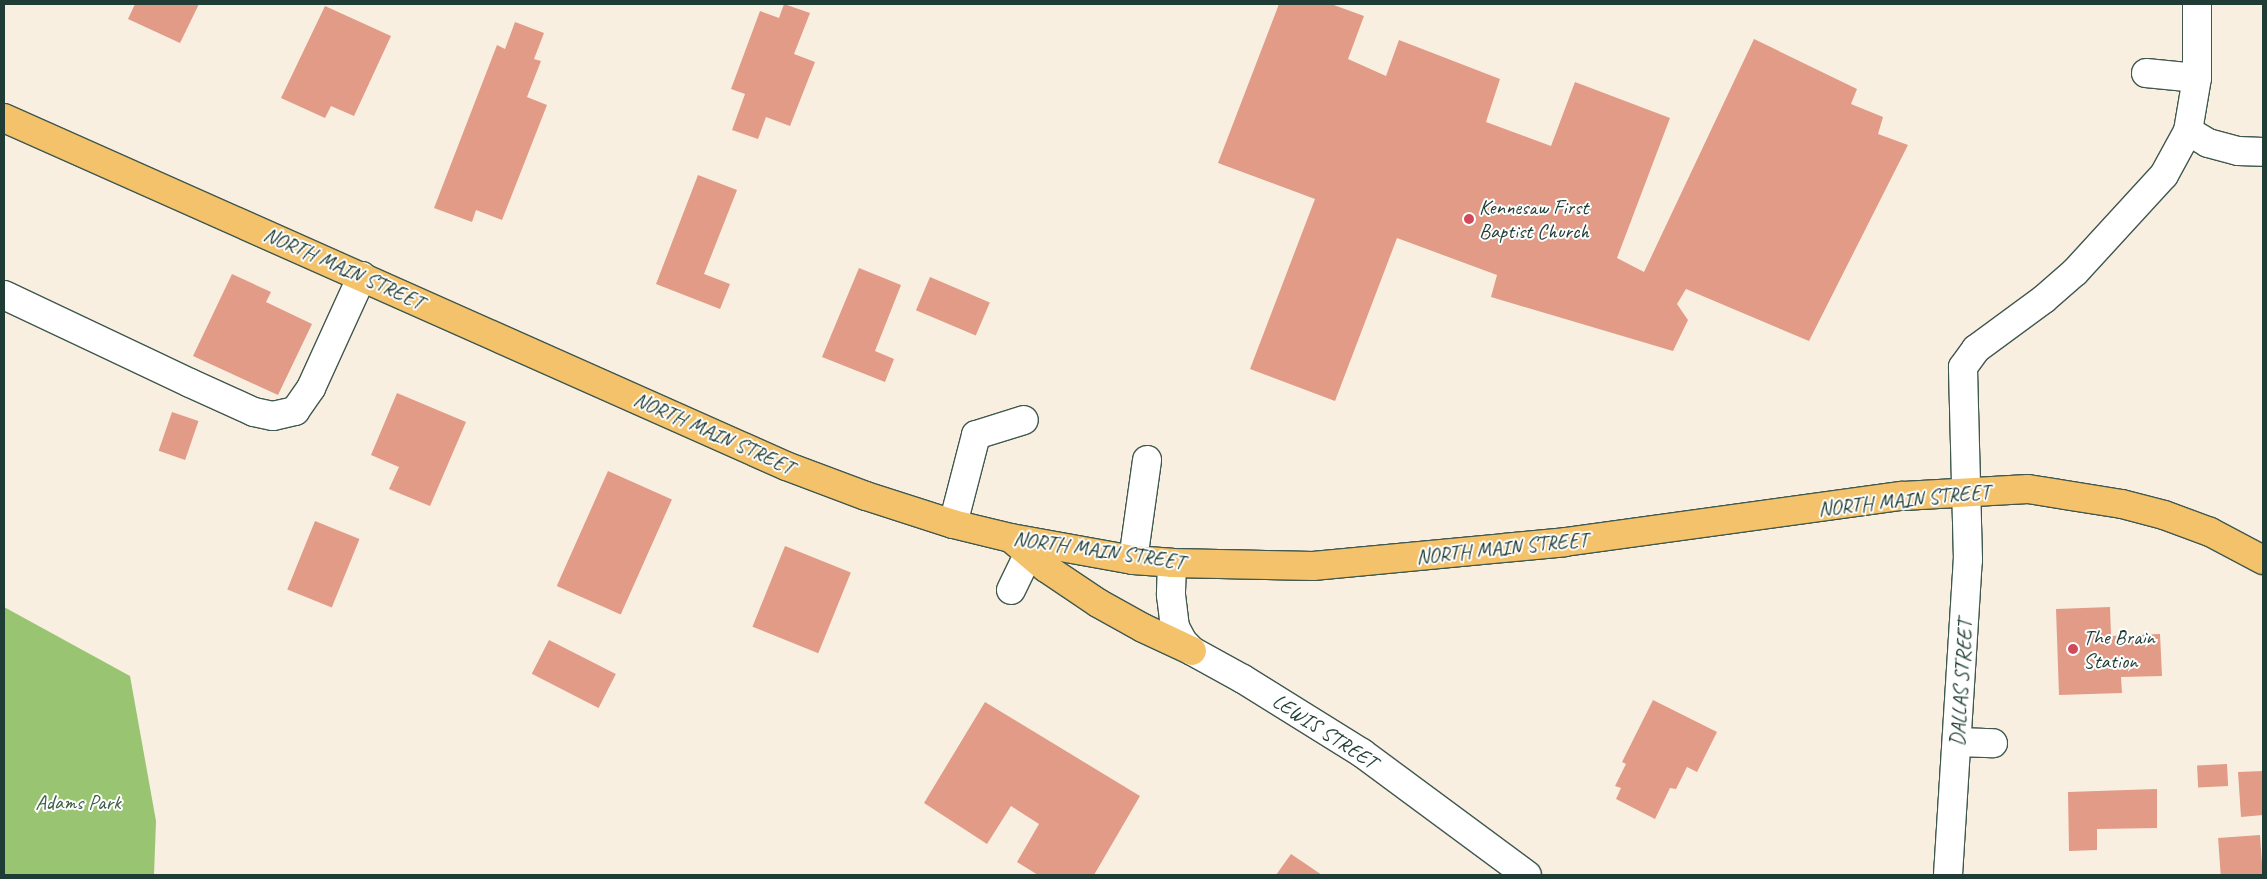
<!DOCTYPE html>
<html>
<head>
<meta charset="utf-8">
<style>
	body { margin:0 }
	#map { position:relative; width:2267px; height:879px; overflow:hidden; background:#f9efe1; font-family:Caveat,sans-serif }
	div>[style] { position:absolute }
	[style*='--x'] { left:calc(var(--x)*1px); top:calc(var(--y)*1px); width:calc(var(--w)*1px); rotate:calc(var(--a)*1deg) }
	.green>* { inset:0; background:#99c472 }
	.building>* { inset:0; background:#e19b87; transform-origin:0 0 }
	.roads { filter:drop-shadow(1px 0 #40584e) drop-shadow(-1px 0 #40584e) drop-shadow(0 1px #40584e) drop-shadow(0 -1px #40584e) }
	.minor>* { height:28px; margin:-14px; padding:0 14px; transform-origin:14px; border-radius:14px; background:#fff }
	.major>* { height:28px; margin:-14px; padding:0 14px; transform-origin:14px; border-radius:14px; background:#f3c26a }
	.dots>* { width:14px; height:14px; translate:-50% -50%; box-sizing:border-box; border:2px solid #fff; border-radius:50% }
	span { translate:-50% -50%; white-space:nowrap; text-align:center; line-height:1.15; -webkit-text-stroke:4px #fff; paint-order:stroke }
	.poi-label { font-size:21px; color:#1f3d34 }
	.left { translate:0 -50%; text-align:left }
	.street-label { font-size:21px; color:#1f3d34 }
	.park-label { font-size:21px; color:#3e5f44 }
	.frame { position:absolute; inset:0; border:5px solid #1f3d34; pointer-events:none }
</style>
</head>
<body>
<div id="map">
	<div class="green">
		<i style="clip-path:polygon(4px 607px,130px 676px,156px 821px,154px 875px,4px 875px)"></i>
	</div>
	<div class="building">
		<i style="clip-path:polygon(135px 4px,199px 4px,180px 43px,128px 19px)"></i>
		<i style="clip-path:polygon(784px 4px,810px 13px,794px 54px,815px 62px,790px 126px,766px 117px,758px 139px,732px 130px,745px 94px,731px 89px,760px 11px,779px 18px)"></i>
		<i style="clip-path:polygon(1279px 4px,1331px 4px,1364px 16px,1348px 59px,1386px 76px,1399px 40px,1500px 79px,1486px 122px,1551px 146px,1575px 82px,1670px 118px,1617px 258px,1644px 272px,1754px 39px,1857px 89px,1851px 104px,1883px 117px,1878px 134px,1908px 145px,1809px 341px,1686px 289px,1677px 304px,1688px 320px,1673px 351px,1491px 297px,1497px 275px,1397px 238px,1335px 401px,1250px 369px,1315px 199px,1218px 163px)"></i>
		<i style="clip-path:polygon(325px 6px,391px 36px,354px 116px,331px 106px,325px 118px,281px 98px)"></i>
		<i style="clip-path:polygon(515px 22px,544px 33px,534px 59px,541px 61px,527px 97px,547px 105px,502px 220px,476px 210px,472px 222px,434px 208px,497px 45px,505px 49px)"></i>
		<i style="clip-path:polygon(698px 175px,737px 190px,704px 274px,730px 284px,720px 309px,656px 284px)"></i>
		<i style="clip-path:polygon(859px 268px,901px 285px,875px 351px,894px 359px,885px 382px,822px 357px)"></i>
		<i style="clip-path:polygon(232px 274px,271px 292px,266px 302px,312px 324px,278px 395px,193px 356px)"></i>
		<i style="left:930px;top:277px;width:65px;height:36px;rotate:23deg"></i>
		<i style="clip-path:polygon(397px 393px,466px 422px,430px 506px,389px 489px,399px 467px,371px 455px)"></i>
		<i style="left:172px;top:412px;width:28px;height:41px;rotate:19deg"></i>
		<i style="left:608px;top:471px;width:70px;height:126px;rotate:24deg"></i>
		<i style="left:315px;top:521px;width:48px;height:74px;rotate:22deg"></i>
		<i style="left:785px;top:546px;width:71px;height:87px;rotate:22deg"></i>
		<i style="clip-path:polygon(2110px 607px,2111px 636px,2160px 634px,2162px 676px,2121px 677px,2122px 693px,2059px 695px,2056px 609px)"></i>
		<i style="left:549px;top:640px;width:75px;height:38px;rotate:27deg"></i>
		<i style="clip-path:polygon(1653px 700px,1717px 732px,1697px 772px,1687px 767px,1676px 789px,1670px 788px,1655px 819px,1616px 799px,1621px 788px,1615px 786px,1626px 764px,1622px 762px)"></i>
		<i style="clip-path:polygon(985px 702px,1140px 796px,1094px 875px,1038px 875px,1017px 862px,1039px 824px,1011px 806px,987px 844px,924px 803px)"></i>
		<i style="left:2227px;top:764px;width:22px;height:30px;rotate:87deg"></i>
		<i style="clip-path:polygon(2263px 771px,2263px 815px,2241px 817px,2238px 772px)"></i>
		<i style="clip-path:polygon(2157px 789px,2157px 828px,2097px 829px,2097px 850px,2069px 851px,2068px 792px)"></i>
		<i style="left:2260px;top:835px;width:40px;height:42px;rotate:86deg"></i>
		<i style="clip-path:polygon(1291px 854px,1322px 875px,1276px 875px)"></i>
	</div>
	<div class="roads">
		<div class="minor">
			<i style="--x:2146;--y:73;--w:51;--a:5.6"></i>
			<i style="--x:2188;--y:131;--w:23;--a:31"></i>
			<i style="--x:2208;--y:143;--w:31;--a:15"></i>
			<i style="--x:2238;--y:151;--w:25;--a:2"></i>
			<i style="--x:4;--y:295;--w:206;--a:25.3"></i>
			<i style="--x:190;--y:383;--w:70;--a:24.4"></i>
			<i style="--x:254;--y:412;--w:19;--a:12"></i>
			<i style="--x:273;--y:416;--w:23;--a:-13"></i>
			<i style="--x:295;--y:411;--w:28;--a:-55"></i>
			<i style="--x:311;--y:388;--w:123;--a:-65.5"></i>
			<i style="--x:953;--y:524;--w:92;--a:-75.5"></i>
			<i style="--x:976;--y:435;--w:50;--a:-17.4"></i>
			<i style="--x:1133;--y:560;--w:101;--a:-82"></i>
			<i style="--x:1172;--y:563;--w:32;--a:92"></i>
			<i style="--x:1171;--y:595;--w:32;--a:83"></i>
			<i style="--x:1175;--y:627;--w:17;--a:62"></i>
			<i style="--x:1183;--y:642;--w:13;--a:45"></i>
			<i style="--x:1192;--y:651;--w:58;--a:28.8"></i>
			<i style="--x:1243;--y:679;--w:140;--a:31.9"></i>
			<i style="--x:1362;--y:753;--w:205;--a:36.5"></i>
			<i style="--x:1011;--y:590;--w:41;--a:-64.1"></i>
			<i style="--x:1957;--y:742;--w:36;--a:2"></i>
			<i style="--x:1948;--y:875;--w:316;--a:-86.4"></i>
			<i style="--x:1968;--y:560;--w:193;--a:-91.5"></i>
			<i style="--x:1963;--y:367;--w:22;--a:-54"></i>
			<i style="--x:1976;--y:349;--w:84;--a:-36.3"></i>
			<i style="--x:2044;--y:299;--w:41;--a:-41.1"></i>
			<i style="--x:2075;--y:272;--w:132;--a:-47.5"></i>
			<i style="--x:2164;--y:175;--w:50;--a:-61.4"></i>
			<i style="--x:2188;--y:131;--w:54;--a:-80.4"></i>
			<i style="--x:2197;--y:78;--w:74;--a:-90"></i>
		</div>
		<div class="major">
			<i style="--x:4;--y:118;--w:856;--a:23.99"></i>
			<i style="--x:786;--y:466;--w:85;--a:20.6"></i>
			<i style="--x:866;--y:496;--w:91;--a:17.8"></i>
			<i style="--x:953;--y:524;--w:60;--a:13.6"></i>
			<i style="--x:1011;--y:538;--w:124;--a:10.2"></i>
			<i style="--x:1133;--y:560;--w:39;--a:4"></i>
			<i style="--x:1172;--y:563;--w:141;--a:1.2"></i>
			<i style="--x:1313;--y:566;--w:253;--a:-5.4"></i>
			<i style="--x:1565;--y:542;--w:341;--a:-7.8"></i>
			<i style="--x:1903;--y:496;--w:125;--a:-3.2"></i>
			<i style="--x:2028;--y:489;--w:95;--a:9.1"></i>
			<i style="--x:2122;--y:504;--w:43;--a:14.7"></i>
			<i style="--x:2164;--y:515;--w:49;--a:20.3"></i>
			<i style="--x:2210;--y:532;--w:60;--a:27.8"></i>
			<i style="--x:1012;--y:539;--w:45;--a:40.5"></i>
			<i style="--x:1046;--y:568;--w:63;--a:33.9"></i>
			<i style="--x:1098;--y:603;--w:51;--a:29.1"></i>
			<i style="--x:1143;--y:628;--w:54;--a:25.1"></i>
		</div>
	</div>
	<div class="dots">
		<i style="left:1469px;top:219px;background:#d1495b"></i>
		<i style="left:2073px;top:649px;background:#d1495b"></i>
	</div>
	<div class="poi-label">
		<span class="left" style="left:1479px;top:219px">Kennesaw First<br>Baptist Church</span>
		<span class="left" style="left:2083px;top:649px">The Brain<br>Station</span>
	</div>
	<div class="street-label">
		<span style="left:344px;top:268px;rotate:24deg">NORTH MAIN STREET</span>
		<span style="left:714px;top:433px;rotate:24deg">NORTH MAIN STREET</span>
		<span style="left:1904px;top:500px;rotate:-6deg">NORTH MAIN STREET</span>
		<span style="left:1502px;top:548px;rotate:-6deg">NORTH MAIN STREET</span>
		<span style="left:1099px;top:550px;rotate:8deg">NORTH MAIN STREET</span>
		<span style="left:1961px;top:683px;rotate:-86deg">DALLAS STREET</span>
		<span style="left:1325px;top:731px;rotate:33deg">LEWIS STREET</span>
	</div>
	<div class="park-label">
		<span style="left:78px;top:802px">Adams Park</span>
	</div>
	<div class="frame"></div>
</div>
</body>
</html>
